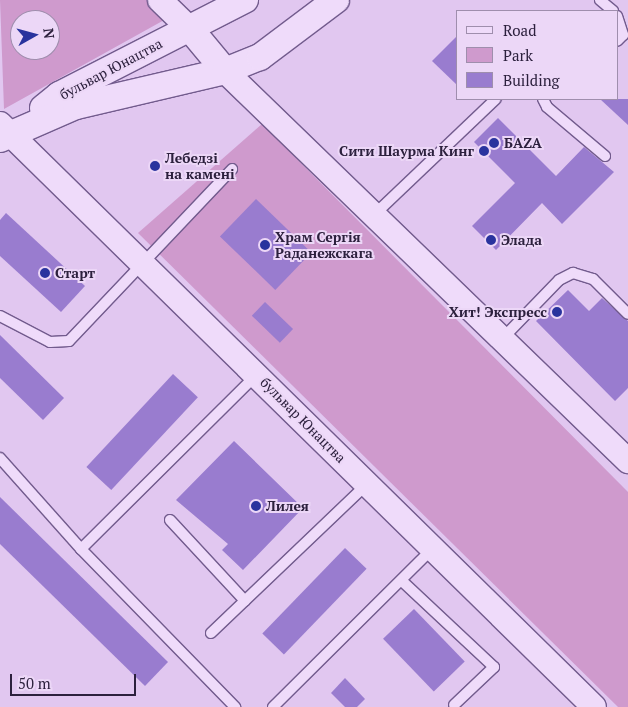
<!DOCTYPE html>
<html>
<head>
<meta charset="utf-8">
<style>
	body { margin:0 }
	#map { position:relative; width:628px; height:707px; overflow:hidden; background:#e1c7f0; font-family:"PT Serif",serif }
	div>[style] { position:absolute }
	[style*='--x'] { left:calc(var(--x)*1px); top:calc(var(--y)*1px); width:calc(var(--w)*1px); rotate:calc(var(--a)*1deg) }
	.green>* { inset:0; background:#cf9acd }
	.building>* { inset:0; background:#997ccf; transform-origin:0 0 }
	.roads { filter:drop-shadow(1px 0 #725b8d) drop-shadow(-1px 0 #725b8d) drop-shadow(0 1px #725b8d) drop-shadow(0 -1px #725b8d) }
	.service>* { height:10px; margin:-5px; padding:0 5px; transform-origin:5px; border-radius:5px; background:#efdbfa }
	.tertiary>* { height:24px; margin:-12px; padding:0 12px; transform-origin:12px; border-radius:12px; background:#efdbfa }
	.secondary>* { height:26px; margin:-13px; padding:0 13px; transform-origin:13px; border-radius:13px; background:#efdbfa }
	.dots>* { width:14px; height:14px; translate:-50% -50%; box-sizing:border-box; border:2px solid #ecd7f7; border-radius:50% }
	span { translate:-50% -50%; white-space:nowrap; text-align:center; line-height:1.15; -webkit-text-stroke:4px #ecd7f7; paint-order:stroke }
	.street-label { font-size:14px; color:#2c203d }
	.poi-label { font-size:14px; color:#2c203d; font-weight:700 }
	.left { translate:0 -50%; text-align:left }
	.right { translate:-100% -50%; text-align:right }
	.legend { position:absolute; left:456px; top:10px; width:162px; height:90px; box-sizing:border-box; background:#ecd7f7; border:1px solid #9f8ead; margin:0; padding:6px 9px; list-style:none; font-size:15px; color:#2c203d }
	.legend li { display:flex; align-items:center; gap:10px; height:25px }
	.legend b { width:25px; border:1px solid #9f8ead }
	.north { position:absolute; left:10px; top:10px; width:50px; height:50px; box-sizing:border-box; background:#ecd7f7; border:1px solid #9f8ead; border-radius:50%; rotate:83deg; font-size:14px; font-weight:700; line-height:20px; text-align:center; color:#2c203d }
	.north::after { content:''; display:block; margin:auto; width:18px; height:22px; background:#29339e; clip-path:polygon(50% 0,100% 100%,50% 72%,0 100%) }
	.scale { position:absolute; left:10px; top:674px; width:126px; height:22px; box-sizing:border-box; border:2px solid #2c203d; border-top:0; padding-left:6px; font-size:15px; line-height:18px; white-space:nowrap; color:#2c203d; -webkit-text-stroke:4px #ecd7f7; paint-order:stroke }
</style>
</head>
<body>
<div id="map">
	<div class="green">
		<i style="clip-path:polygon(evenodd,0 0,147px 0,166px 19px,4px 109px,0 0,20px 20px,50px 20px,50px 50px,20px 50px,20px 20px)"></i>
		<i style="clip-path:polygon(262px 124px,628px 492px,628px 707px,618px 707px,138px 233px)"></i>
	</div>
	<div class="building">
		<i style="clip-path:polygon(457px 36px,457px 85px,432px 61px)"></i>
		<i style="clip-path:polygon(600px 99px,628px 99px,628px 125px)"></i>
		<i style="clip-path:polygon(498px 118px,556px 176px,584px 147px,614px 172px,562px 224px,542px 203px,496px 250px,472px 226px,515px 183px,474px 142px)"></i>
		<i style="left:256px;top:199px;width:77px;height:52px;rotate:44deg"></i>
		<i style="clip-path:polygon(6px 213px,85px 286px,61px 312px,0 256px,0 220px)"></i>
		<i style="clip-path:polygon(568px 290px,589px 311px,602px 298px,628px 321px,628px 388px,615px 401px,536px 321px)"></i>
		<i style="left:265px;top:302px;width:39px;height:19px;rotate:44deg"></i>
		<i style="clip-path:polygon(0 335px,64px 398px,43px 420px,0 378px)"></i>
		<i style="left:173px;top:374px;width:34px;height:127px;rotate:43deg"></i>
		<i style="clip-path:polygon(234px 441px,303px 508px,243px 570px,222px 550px,228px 544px,176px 500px)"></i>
		<i style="clip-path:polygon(0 497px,168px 662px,145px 686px,0 544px)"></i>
		<i style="left:345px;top:548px;width:30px;height:119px;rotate:44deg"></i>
		<i style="left:414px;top:609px;width:73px;height:43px;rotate:46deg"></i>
		<i style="clip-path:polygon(345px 678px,365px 699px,357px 707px,345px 707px,331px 693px)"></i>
	</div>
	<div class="roads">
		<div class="service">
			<i style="--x:600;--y:0;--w:17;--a:40"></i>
			<i style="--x:617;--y:16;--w:20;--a:72"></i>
			<i style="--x:623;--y:35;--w:8;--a:135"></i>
			<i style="--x:543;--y:99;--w:9;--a:63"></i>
			<i style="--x:547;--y:107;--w:76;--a:40.2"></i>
			<i style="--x:374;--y:215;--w:168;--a:-43.6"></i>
			<i style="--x:0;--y:316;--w:56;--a:27.5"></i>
			<i style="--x:50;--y:342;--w:19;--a:-3"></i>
			<i style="--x:69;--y:341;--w:237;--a:-46.5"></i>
			<i style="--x:504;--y:337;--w:79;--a:-46"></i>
			<i style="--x:559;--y:280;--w:16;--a:-27"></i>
			<i style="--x:573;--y:273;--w:21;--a:17"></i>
			<i style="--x:593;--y:279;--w:49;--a:45"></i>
			<i style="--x:0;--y:458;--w:122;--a:48.3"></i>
			<i style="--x:81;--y:549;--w:221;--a:45.7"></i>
			<i style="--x:170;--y:520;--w:110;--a:47.2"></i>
			<i style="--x:81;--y:549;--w:247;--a:-44.8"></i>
			<i style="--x:402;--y:581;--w:126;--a:43.1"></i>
			<i style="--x:494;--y:667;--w:55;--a:136.5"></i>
			<i style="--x:211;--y:633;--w:216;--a:-43.7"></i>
			<i style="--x:273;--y:707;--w:226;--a:-44.8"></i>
		</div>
		<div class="tertiary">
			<i style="--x:160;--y:0;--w:43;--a:44.1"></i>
			<i style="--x:225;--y:71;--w:561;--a:44.06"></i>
			<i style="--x:0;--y:124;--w:832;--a:44.46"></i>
		</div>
		<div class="secondary">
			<i style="--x:191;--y:30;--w:53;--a:50.3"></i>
			<i style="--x:43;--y:108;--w:21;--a:-39"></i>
			<i style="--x:59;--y:95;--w:209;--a:-27.1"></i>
			<i style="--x:0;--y:139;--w:83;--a:-23.5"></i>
			<i style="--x:76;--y:106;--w:153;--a:-13.2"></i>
			<i style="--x:225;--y:71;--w:38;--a:-22"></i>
			<i style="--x:260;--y:57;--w:95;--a:-36.9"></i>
		</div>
	</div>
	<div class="dots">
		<i style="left:494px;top:143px;background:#29339e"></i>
		<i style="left:484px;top:151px;background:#29339e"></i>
		<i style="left:155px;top:166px;background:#29339e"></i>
		<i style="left:491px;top:240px;background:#29339e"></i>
		<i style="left:265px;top:245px;background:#29339e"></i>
		<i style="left:45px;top:273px;background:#29339e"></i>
		<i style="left:557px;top:312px;background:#29339e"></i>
		<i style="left:256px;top:506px;background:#29339e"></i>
	</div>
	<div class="street-label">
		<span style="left:111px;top:69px;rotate:-28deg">бульвар Юнацтва</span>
		<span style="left:303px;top:420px;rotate:45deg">бульвар Юнацтва</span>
	</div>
	<div class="poi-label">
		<span class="left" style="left:504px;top:143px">БАZA</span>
		<span class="right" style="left:474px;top:151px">Сити Шаурма Кинг</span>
		<span class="left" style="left:165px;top:166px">Лебедзі<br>на камені</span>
		<span class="left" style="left:275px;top:245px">Храм Сергія<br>Раданежскага</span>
		<span class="left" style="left:501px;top:240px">Элада</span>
		<span class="left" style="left:55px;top:273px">Старт</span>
		<span class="right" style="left:547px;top:312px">Хит! Экспресс</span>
		<span class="left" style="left:266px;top:506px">Лилея</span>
	</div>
	<ul class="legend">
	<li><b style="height:6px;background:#efdbfa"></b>Road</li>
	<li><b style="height:14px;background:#cf9acd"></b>Park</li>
	<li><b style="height:14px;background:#997ccf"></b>Building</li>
	</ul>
	<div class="north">N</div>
	<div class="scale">50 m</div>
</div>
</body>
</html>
